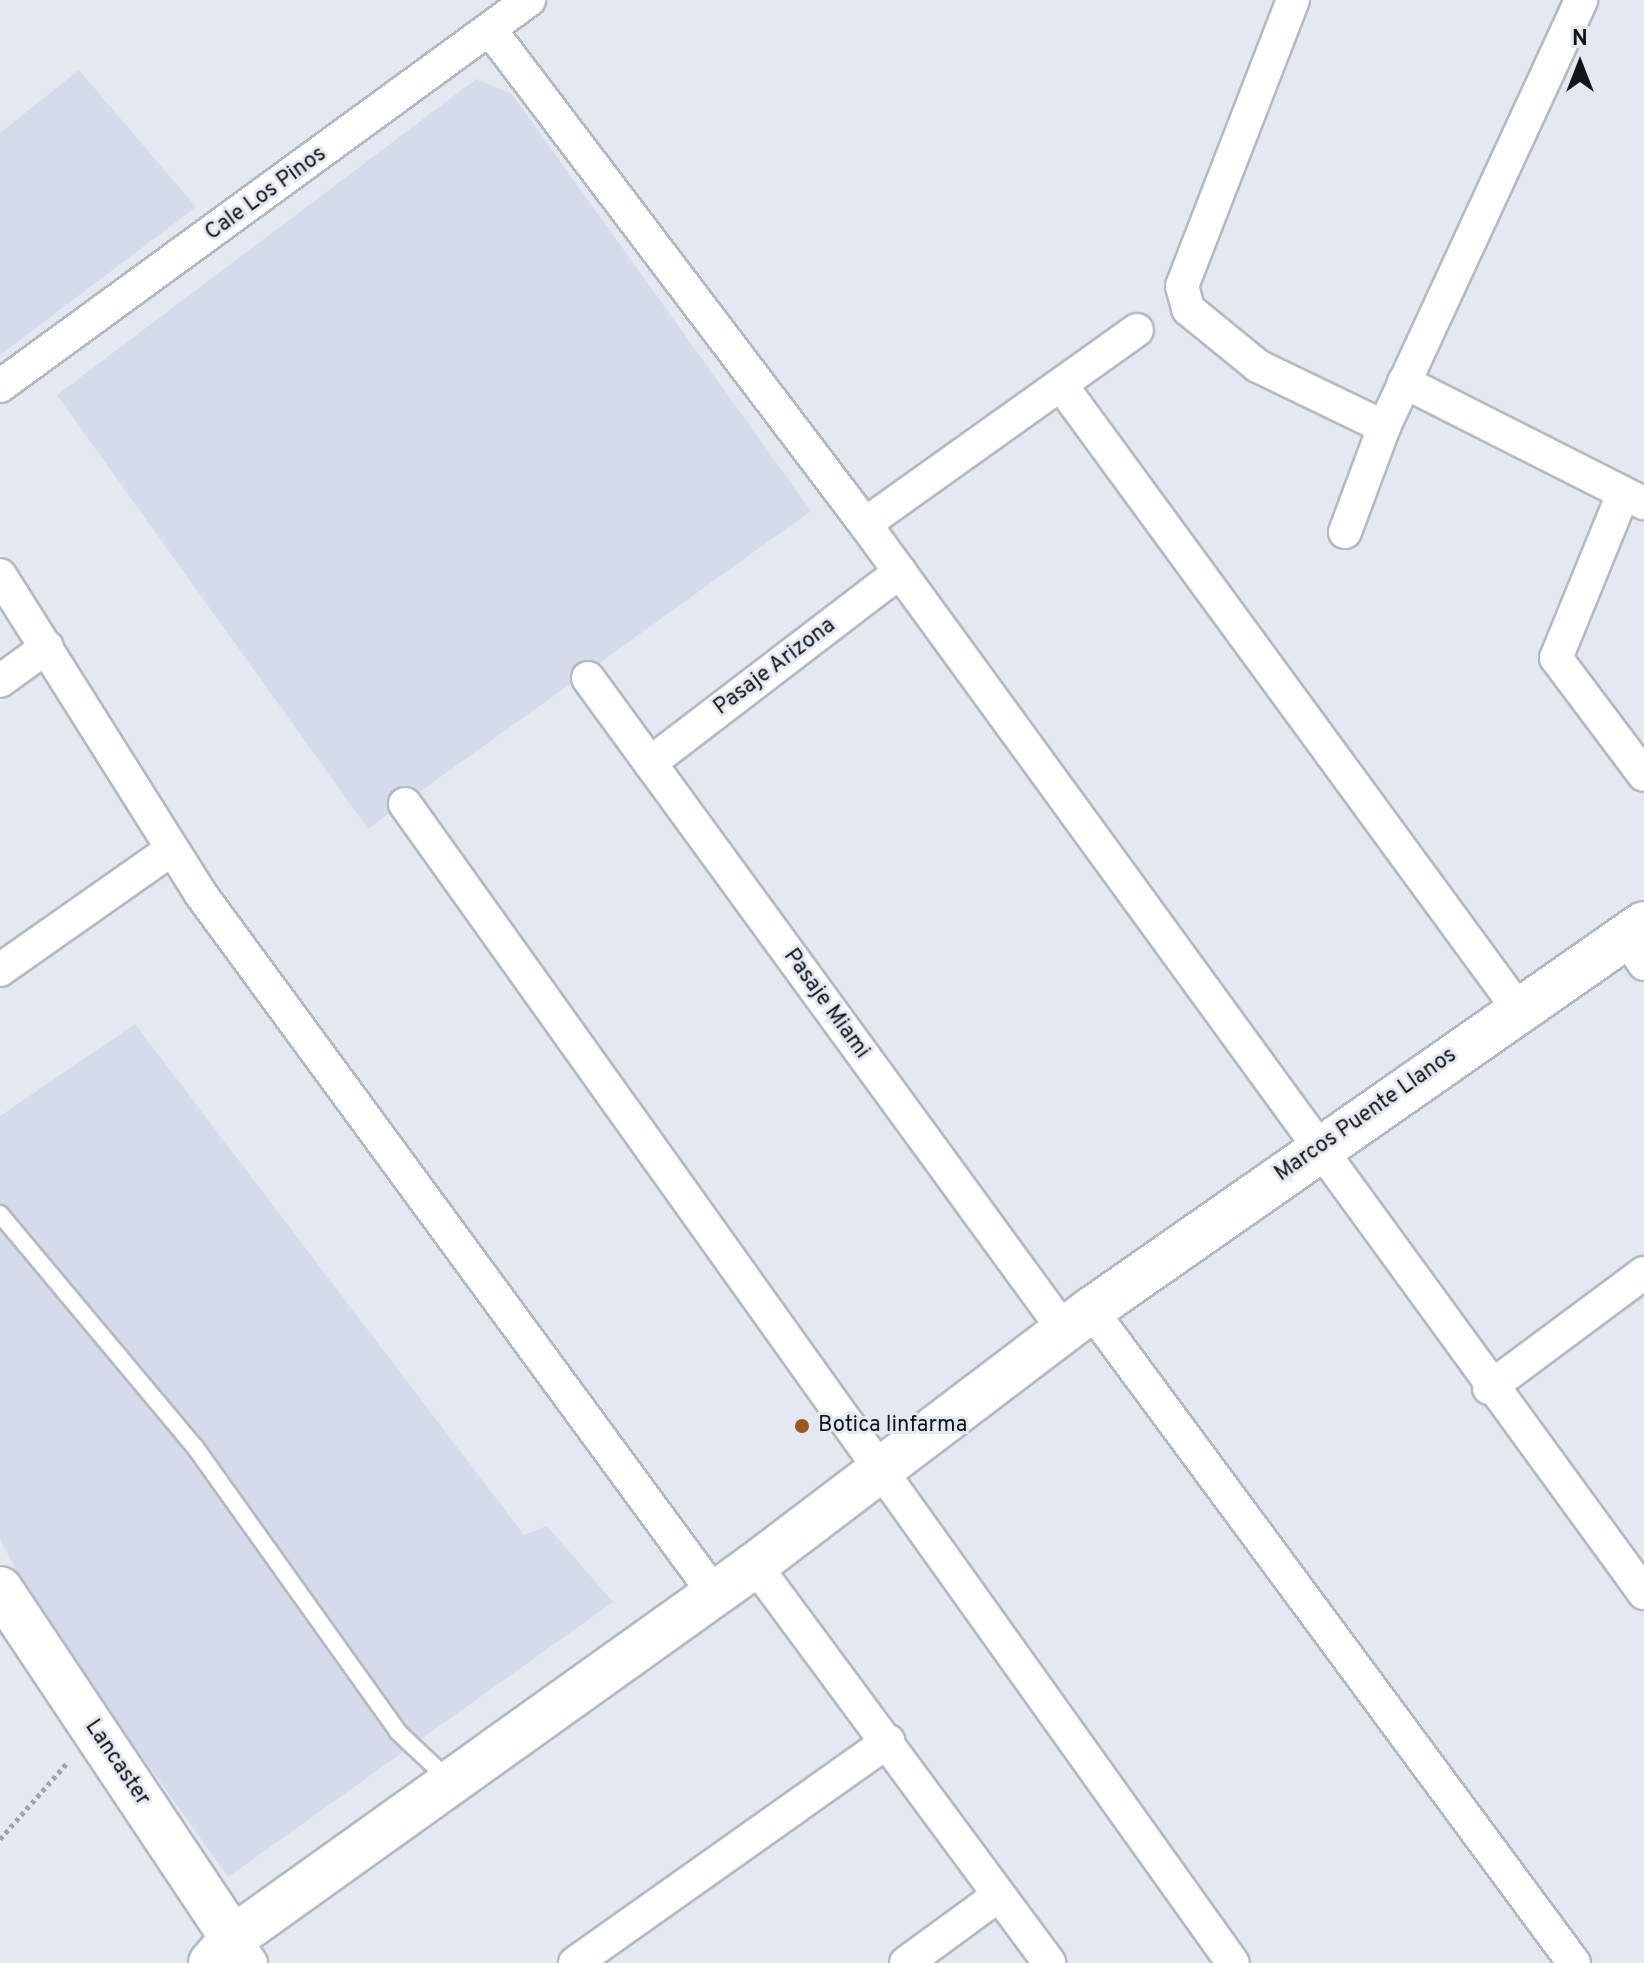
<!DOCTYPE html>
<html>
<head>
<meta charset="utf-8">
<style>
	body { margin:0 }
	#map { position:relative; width:1644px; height:1963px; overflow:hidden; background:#e4e9f1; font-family:Overpass,sans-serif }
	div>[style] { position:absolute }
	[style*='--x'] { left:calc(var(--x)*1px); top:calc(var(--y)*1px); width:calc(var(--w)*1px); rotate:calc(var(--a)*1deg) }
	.built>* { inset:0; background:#d4dceb }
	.path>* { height:5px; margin-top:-2.5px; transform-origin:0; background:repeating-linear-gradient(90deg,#a1a4ab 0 4px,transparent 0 8px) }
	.roads { filter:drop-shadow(2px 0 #b5b9c1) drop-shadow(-2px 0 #b5b9c1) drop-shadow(0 2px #b5b9c1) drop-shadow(0 -2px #b5b9c1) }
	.lane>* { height:16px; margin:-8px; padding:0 8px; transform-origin:8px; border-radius:8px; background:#fff }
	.street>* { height:32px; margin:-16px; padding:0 16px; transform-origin:16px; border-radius:16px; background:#fff }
	.secondary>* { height:44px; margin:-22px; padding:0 22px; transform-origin:22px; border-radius:22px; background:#fff }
	.dots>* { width:22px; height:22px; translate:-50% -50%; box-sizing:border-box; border:4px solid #e4e9f1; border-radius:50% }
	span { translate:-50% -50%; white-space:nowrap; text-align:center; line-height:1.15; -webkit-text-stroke:6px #e4e9f1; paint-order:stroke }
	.street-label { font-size:22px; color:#131417 }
	.poi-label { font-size:22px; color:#131417 }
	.left { translate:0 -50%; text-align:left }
	.north { position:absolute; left:1540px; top:24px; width:80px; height:80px; -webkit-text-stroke:6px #e4e9f1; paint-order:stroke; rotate:0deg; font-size:22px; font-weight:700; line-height:32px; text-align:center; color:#131417 }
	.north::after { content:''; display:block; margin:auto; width:28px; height:36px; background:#131417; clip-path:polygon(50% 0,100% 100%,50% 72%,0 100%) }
</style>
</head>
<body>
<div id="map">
	<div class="built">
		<i style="clip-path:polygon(79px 70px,196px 207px,0 355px,0 133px)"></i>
		<i style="clip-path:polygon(476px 79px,512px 94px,811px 511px,368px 829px,57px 395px)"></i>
		<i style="clip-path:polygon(135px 1024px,524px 1535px,547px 1526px,613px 1602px,228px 1877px,36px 1608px,0 1539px,0 1116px)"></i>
	</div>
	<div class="path">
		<i style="--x:0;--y:1839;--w:103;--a:-48.6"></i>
	</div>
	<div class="roads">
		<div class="lane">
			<i style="--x:0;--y:1214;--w:304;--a:50.1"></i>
			<i style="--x:195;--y:1447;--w:350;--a:54.5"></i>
			<i style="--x:398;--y:1732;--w:70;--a:43.3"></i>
		</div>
		<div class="street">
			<i style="--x:1293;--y:0;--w:307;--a:111.2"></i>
			<i style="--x:1182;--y:286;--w:24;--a:75"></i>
			<i style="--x:1188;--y:309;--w:90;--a:39.2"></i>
			<i style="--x:1258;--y:366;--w:140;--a:25.8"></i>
			<i style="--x:1384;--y:427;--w:470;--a:-65.2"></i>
			<i style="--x:491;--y:31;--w:619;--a:52.82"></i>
			<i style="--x:865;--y:524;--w:1323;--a:53.92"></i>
			<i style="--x:1404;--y:382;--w:269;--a:26.8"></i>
			<i style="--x:0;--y:386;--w:655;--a:-36.12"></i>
			<i style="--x:1064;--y:389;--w:770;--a:53.77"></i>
			<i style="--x:1623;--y:494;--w:177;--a:112.2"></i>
			<i style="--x:1556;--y:658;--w:146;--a:53.1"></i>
			<i style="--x:865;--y:524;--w:334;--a:-35.5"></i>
			<i style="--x:1345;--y:532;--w:112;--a:-69.6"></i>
			<i style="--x:0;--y:575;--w:376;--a:57.8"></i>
			<i style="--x:200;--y:893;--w:868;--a:53.71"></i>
			<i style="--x:588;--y:678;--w:807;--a:53.87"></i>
			<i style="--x:0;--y:681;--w:58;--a:-35.9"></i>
			<i style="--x:650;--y:763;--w:315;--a:-37.4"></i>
			<i style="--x:405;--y:804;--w:1424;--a:54.46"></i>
			<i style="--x:1628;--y:940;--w:29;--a:56"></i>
			<i style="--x:0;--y:970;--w:209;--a:-35.1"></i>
			<i style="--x:1091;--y:1310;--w:812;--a:53.51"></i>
			<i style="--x:1489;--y:1388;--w:193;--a:-36.6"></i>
			<i style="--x:755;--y:1565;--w:495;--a:53.5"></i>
			<i style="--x:233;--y:1938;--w:31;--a:54"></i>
			<i style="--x:575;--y:1963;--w:384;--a:-35.3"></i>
			<i style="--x:906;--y:1963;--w:115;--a:-36.2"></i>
		</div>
		<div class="secondary">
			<i style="--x:0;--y:1589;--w:420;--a:56.3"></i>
			<i style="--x:211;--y:1963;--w:33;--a:-49"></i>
			<i style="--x:233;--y:1938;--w:642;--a:-35.55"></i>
			<i style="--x:755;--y:1565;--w:422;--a:-37.2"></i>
			<i style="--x:1091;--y:1310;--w:674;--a:-34.92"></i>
		</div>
	</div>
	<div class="dots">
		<i style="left:802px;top:1426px;background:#995724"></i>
	</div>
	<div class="street-label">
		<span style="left:266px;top:194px;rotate:-36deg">Cale Los Pinos</span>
		<span style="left:775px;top:667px;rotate:-37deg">Pasaje Arizona</span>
		<span style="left:826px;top:1004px;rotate:54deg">Pasaje Miami</span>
		<span style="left:1366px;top:1115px;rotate:-35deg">Marcos Puente Llanos</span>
		<span style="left:117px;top:1763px;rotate:56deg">Lancaster</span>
	</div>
	<div class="poi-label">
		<span class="left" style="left:818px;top:1426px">Botica linfarma</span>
	</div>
	<div class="north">N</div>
</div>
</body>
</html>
